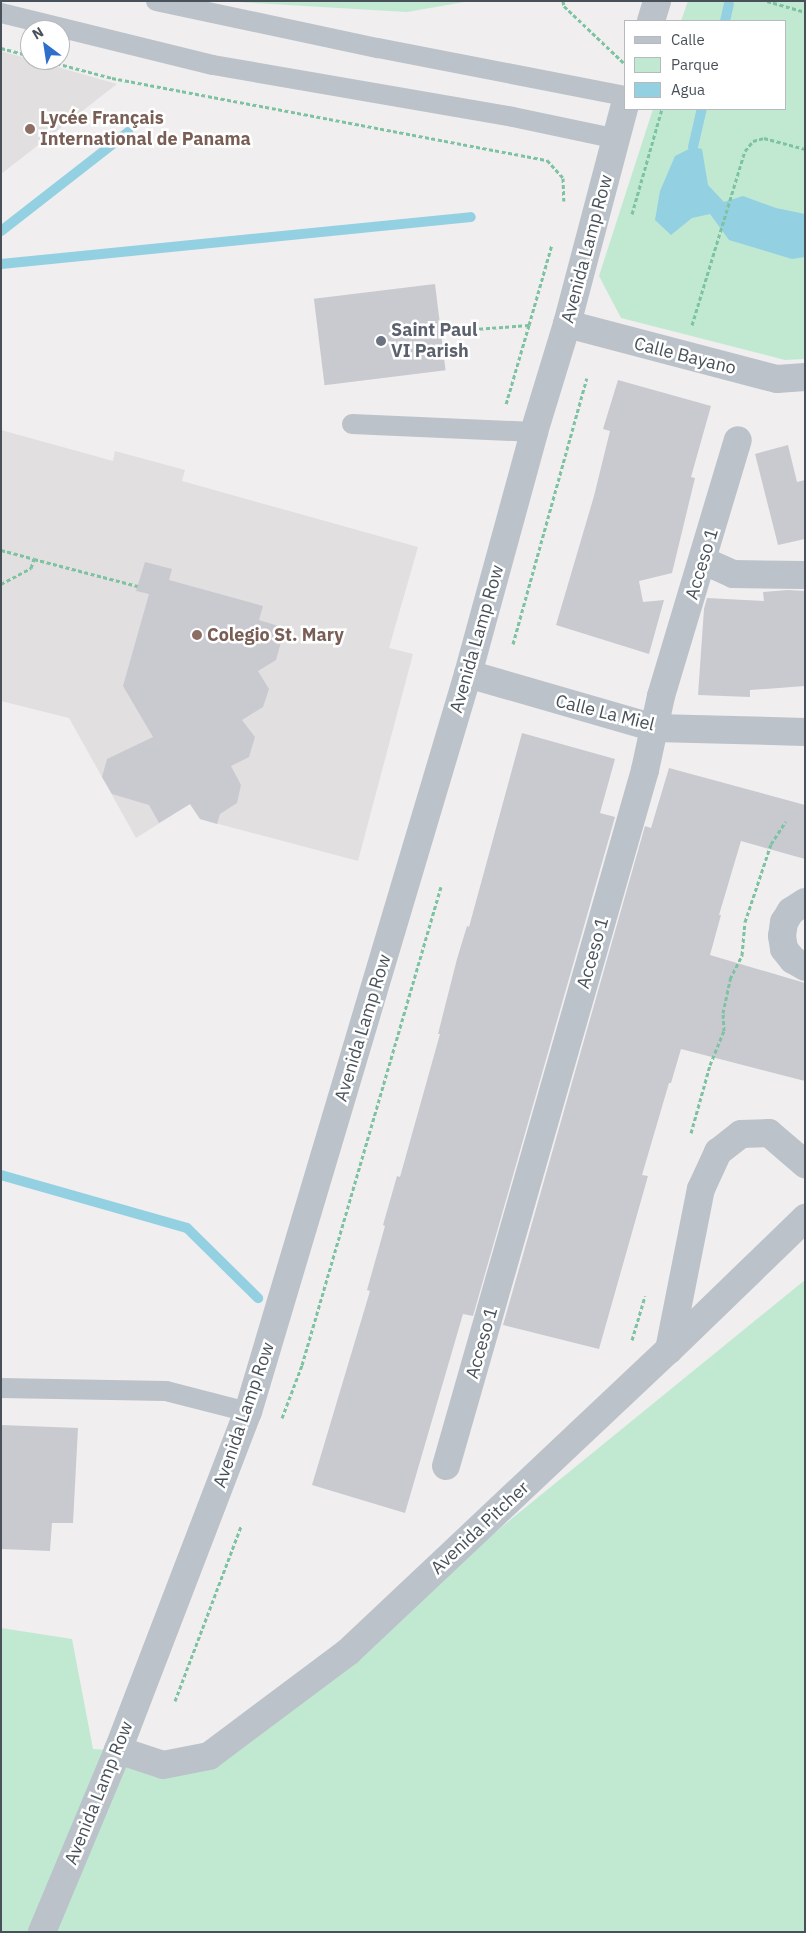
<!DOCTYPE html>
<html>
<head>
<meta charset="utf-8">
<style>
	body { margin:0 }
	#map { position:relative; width:806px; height:1933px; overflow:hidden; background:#f0eeee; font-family:"IBM Plex Sans",sans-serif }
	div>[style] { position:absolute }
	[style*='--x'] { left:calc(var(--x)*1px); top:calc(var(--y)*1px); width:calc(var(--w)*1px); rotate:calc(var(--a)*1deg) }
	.education>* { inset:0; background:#e1dfdf }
	.green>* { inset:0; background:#c1e9d2 }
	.water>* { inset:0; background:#93d0e2 }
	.stream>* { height:10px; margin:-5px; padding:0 5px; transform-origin:5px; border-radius:5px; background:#93d0e2 }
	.building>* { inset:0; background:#c9cad0; transform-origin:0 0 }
	.path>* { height:3px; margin-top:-1.5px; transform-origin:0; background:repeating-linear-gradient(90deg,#7dc3a2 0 4px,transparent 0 6.5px) }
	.service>* { height:20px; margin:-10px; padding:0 10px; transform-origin:10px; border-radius:10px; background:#bbc2c9 }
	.minor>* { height:28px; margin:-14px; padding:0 14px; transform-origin:14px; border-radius:14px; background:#bbc2c9 }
	.dots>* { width:14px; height:14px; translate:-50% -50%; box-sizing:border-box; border:2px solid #fff; border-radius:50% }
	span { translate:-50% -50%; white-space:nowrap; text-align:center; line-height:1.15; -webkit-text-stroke:5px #fff; paint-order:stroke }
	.education-label { font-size:18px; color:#785e54; font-weight:700 }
	.left { translate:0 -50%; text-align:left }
	.street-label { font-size:18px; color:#485159 }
	.worship-label { font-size:18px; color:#5b616d; font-weight:700 }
	.frame { position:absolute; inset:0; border:2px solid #485159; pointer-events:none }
	.legend { position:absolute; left:624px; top:20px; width:162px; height:90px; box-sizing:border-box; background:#fff; border:1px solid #b6b9bd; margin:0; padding:6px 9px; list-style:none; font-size:15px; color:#485159 }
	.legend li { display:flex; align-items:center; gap:10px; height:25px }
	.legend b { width:25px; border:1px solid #b6b9bd }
	.north { position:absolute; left:20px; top:20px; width:50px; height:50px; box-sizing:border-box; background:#fff; border:1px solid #b6b9bd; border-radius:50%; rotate:329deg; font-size:14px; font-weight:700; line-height:20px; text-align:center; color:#485159 }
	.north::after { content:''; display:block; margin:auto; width:18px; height:22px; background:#2d6fcb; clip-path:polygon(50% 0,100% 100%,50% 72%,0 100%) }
</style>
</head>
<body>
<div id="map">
	<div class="education">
		<i style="clip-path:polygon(1px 51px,117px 84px,1px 174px)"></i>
		<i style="clip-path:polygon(1px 430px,113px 461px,115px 451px,185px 470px,182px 481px,418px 547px,389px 648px,413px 654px,358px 861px,200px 819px,190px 804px,136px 838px,69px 718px,1px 701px)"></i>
	</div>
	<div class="green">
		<i style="clip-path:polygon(220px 1px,470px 1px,407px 12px)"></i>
		<i style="clip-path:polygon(688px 1px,805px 1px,805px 359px,785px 360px,621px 318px,599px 276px,653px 109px,785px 109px,785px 21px,681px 21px)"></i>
		<i style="clip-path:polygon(805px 1280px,805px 1932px,1px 1932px,1px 1628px,72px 1639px,93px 1749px,209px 1756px,348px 1652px)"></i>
	</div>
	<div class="water">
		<i style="clip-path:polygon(693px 147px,702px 149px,708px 185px,724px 202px,743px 196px,776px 208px,805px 214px,805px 257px,792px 259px,729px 240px,710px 214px,692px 218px,671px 235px,655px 220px,660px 191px,675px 156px)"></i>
	</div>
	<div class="stream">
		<i style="--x:725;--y:21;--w:17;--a:-77"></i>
		<i style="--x:693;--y:147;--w:39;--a:-77"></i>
		<i style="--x:1;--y:231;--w:161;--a:-37.9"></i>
		<i style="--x:1;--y:264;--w:472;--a:-5.7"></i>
		<i style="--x:1;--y:1175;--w:193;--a:15.9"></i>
		<i style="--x:187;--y:1228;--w:100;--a:44.6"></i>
	</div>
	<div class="building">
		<i style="left:435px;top:284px;width:87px;height:122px;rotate:83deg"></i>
		<i style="clip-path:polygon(618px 380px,711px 406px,691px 477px,695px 478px,672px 573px,639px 581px,643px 602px,664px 600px,649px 654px,556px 625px,594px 496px,610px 431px,603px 429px)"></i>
		<i style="clip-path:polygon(788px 445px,797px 482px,805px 480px,805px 539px,778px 545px,755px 454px)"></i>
		<i style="clip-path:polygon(145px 562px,172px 569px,169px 580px,263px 606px,259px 620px,285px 628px,276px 660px,258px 671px,269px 689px,263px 707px,242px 720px,255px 737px,249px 757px,231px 766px,241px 785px,237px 803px,220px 814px,217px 824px,200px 819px,190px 804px,159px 823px,149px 805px,112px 794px,102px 777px,107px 759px,153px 737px,123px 686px,149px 594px,136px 591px)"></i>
		<i style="clip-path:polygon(788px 590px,805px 591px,805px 686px,750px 690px,750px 697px,698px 695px,704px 609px,707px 598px,764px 601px,763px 592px)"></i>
		<i style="clip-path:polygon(522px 733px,615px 759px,600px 813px,615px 817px,473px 1316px,463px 1314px,405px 1513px,312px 1485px,370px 1291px,367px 1290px,385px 1226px,383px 1225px,397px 1176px,400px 1177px,440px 1034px,438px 1034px,457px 959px,467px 926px,469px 927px)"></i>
		<i style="clip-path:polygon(669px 768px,805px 805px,805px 859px,741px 841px,719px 915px,721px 915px,710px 955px,805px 983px,805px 1081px,681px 1049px,671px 1083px,669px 1083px,642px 1175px,648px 1176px,599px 1349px,503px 1325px,645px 826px,651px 828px)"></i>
		<i style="clip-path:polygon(1px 1425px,78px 1428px,73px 1523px,52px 1523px,50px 1551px,1px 1549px)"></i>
	</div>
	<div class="path">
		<i style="--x:563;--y:1;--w:5;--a:79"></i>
		<i style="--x:564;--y:6;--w:84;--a:43.6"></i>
		<i style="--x:767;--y:1;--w:40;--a:16"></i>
		<i style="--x:1;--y:48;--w:30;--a:15"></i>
		<i style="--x:44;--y:60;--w:70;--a:14.8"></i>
		<i style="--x:112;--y:78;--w:443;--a:10.7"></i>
		<i style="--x:547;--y:160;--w:24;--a:48"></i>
		<i style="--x:563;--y:178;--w:23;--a:88"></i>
		<i style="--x:632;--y:214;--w:109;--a:-74.1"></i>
		<i style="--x:529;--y:325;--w:84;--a:-74.1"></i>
		<i style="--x:692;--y:325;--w:182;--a:-73.1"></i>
		<i style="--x:745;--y:151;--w:13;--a:-51"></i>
		<i style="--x:753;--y:141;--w:11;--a:-15"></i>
		<i style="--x:764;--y:138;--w:42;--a:15"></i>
		<i style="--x:460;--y:330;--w:69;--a:-4.1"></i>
		<i style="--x:529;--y:325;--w:82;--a:106.2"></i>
		<i style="--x:1;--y:550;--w:34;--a:15"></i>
		<i style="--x:1;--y:584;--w:34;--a:-28"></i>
		<i style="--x:31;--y:568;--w:9;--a:-72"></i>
		<i style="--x:34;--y:559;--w:107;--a:14.6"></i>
		<i style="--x:513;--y:644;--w:276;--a:-74.5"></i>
		<i style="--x:691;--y:1133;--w:71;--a:-74.4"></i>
		<i style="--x:710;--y:1065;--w:37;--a:-68"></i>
		<i style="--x:724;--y:1031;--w:18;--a:-93"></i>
		<i style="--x:723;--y:1013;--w:35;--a:-78"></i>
		<i style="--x:730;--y:979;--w:27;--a:-63"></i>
		<i style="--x:742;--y:955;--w:33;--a:-85"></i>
		<i style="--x:745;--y:922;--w:82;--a:-71.6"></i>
		<i style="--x:771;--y:844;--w:27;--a:-57"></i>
		<i style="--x:632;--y:1340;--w:46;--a:-73.5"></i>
		<i style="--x:282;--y:1418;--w:57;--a:-69.3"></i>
		<i style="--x:302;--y:1365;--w:498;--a:-73.8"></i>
		<i style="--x:175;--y:1701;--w:187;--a:-69.3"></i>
	</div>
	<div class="service">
		<i style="--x:156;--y:1;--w:227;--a:12"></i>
		<i style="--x:378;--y:48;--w:252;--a:11"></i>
		<i style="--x:1;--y:13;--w:218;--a:13.8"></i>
		<i style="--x:213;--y:65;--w:304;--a:9.8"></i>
		<i style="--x:513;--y:117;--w:106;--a:11.9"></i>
		<i style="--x:352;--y:424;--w:182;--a:2.5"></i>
		<i style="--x:1;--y:1388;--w:165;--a:1"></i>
		<i style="--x:166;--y:1391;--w:85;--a:14.4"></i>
	</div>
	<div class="minor">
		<i style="--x:651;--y:21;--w:21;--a:-73"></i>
		<i style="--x:567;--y:324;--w:217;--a:14.7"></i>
		<i style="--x:777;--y:379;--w:28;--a:-4"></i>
		<i style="--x:704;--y:561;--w:32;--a:24"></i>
		<i style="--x:733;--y:574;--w:72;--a:0.8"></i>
		<i style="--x:468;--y:674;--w:195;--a:16.1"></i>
		<i style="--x:655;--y:728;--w:150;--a:1.5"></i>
		<i style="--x:805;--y:902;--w:17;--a:147"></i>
		<i style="--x:791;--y:911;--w:13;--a:122"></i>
		<i style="--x:784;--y:922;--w:14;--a:98"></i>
		<i style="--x:782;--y:936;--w:13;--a:81"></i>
		<i style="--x:784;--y:949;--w:14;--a:51"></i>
		<i style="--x:793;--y:960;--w:14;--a:30"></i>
		<i style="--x:669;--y:1350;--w:164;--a:-78.8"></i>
		<i style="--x:701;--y:1189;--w:41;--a:-65.3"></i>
		<i style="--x:718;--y:1152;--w:29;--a:-38"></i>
		<i style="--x:741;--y:1134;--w:28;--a:-2"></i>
		<i style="--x:769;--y:1133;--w:48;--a:40.7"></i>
		<i style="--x:446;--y:1466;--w:724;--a:-74.04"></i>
		<i style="--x:645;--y:770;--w:76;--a:-77.8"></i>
		<i style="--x:661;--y:696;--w:267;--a:-73.3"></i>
		<i style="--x:118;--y:1750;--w:47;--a:18.4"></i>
		<i style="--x:163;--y:1765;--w:47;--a:-11.1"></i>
		<i style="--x:209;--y:1756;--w:174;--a:-36.8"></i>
		<i style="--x:348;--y:1652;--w:441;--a:-43.3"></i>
		<i style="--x:669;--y:1350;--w:190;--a:-44.1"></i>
		<i style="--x:42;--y:1932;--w:197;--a:-67.3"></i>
		<i style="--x:118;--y:1750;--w:362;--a:-69"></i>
		<i style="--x:248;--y:1412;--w:770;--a:-73.4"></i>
		<i style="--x:468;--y:674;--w:251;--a:-74.7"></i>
		<i style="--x:534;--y:432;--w:113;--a:-73"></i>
		<i style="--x:567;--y:324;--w:228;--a:-75.2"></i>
	</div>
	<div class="dots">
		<i style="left:30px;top:129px;background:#8d6e63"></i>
		<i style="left:381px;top:341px;background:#6b7280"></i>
		<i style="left:197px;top:635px;background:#8d6e63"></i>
	</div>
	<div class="education-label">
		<span class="left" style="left:40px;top:129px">Lycée Français<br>International de Panama</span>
		<span class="left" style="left:207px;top:635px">Colegio St. Mary</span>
	</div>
	<div class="street-label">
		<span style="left:587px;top:249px;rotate:-75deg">Avenida Lamp Row</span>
		<span style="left:685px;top:356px;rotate:14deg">Calle Bayano</span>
		<span style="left:702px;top:564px;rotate:-73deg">Acceso 1</span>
		<span style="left:477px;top:639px;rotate:-74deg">Avenida Lamp Row</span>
		<span style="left:605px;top:713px;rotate:14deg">Calle La Miel</span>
		<span style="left:593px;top:953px;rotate:-74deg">Acceso 1</span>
		<span style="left:363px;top:1028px;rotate:-73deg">Avenida Lamp Row</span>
		<span style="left:482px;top:1343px;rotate:-74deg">Acceso 1</span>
		<span style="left:244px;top:1415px;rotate:-71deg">Avenida Lamp Row</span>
		<span style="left:480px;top:1528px;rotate:-43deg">Avenida Pitcher</span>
		<span style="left:99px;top:1793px;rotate:-68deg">Avenida Lamp Row</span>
	</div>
	<div class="worship-label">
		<span class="left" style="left:391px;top:341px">Saint Paul<br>VI Parish</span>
	</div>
	<div class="frame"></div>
	<ul class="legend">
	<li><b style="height:6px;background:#bbc2c9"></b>Calle</li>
	<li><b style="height:14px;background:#c1e9d2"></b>Parque</li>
	<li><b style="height:14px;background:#93d0e2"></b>Agua</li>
	</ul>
	<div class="north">N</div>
</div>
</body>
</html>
